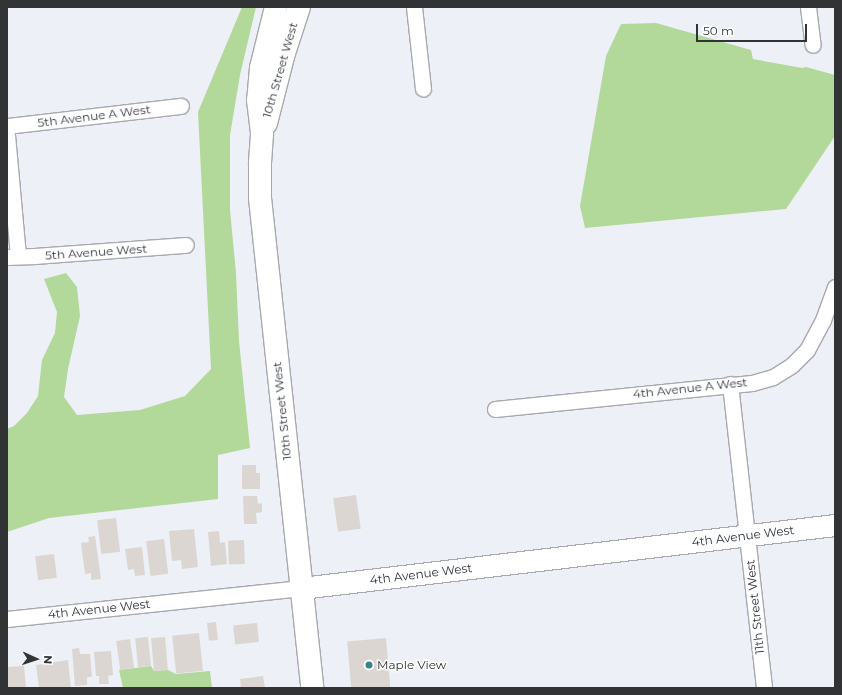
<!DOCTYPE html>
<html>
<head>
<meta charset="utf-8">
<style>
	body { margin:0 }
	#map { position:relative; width:842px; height:695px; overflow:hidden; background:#edf0f6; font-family:Montserrat,sans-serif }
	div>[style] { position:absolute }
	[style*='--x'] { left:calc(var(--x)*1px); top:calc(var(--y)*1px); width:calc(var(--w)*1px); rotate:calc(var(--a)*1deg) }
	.green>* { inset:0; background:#b2d89a }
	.building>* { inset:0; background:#dcd6d3; transform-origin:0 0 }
	.roads { filter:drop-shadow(1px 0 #a6a9ae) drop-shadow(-1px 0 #a6a9ae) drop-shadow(0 1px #a6a9ae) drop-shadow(0 -1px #a6a9ae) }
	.street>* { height:15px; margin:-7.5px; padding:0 7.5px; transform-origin:7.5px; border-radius:7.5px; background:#fff }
	.secondary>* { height:21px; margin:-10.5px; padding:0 10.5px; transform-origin:10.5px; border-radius:10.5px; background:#fff }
	.primary>* { height:22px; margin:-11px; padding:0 11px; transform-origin:11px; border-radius:11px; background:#fff }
	.dots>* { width:11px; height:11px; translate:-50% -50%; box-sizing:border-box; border:2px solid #fdfeff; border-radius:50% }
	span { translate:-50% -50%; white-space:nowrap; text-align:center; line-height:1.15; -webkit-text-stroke:3px #fdfeff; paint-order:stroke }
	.street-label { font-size:12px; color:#323335 }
	.poi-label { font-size:12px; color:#323335 }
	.left { translate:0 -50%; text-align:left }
	.frame { position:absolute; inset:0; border:8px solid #323335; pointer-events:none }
	.north { position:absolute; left:16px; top:639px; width:40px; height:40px; -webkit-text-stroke:3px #fdfeff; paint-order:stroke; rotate:93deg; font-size:11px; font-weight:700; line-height:16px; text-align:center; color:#323335 }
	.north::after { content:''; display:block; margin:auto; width:14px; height:18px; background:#323335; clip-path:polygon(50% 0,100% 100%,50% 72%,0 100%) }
	.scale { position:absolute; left:696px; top:24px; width:111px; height:18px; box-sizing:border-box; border:2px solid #323335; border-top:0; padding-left:5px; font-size:12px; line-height:14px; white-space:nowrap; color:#323335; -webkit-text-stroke:3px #fdfeff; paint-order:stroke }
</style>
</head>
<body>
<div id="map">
	<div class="green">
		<i style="clip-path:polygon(242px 7px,256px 7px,240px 75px,230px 135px,230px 210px,236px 273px,239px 341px,250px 448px,218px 455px,218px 499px,49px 518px,7px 532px,7px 429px,14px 426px,27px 413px,38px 396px,42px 360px,55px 333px,57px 312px,44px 279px,66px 273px,77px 287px,80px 316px,68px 369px,64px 397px,77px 415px,140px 410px,185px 396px,211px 369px,198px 112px)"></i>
		<i style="clip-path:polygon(656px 23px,751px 50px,753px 59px,802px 68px,806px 67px,835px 75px,835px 136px,786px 209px,585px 228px,580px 206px,606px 56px,621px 24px)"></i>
		<i style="clip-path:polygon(151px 666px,154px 671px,168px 670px,176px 674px,210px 671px,212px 688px,123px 688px,119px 670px)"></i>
	</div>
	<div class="building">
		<i style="clip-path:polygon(242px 465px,256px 465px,256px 473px,260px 473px,260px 489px,242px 489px)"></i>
		<i style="left:356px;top:495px;width:34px;height:23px;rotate:82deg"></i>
		<i style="clip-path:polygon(243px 496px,257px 496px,258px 504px,262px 503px,262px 512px,256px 513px,257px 524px,244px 524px)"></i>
		<i style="left:116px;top:518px;width:34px;height:19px;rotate:83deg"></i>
		<i style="clip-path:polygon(194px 529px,198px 567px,182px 569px,181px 560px,172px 561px,169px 531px)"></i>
		<i style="clip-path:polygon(219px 531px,220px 543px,225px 542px,227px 564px,211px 566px,208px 532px)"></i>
		<i style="clip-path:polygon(95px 536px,101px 579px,91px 580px,91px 573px,85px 574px,81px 543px,89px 542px,88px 537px)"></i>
		<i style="left:164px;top:539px;width:35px;height:18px;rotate:83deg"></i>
		<i style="left:244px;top:540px;width:24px;height:16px;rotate:88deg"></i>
		<i style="clip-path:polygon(142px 547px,145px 575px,135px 576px,134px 569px,128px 570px,125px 549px)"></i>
		<i style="left:54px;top:554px;width:24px;height:19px;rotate:83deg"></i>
		<i style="left:216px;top:622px;width:18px;height:9px;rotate:84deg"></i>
		<i style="left:257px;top:623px;width:19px;height:24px;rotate:84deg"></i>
		<i style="left:199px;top:633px;width:38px;height:27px;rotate:84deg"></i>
		<i style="left:148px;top:637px;width:29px;height:13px;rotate:84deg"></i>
		<i style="left:165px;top:637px;width:33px;height:14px;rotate:85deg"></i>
		<i style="left:386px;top:638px;width:50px;height:39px;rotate:85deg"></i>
		<i style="left:130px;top:639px;width:29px;height:14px;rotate:82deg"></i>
		<i style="clip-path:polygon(79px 648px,80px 654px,90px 654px,92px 677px,87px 677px,87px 685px,75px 686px,72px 649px)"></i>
		<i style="clip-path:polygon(111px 651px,113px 675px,108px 676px,109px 684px,99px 684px,99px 676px,96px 676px,94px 652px)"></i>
		<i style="clip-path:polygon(68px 660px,71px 688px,39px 688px,36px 665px)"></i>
		<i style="clip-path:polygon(24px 666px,26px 688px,7px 688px,7px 667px)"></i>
		<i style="clip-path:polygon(263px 676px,265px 688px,241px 688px,240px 679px)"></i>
	</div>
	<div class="roads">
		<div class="street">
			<i style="--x:414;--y:7;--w:82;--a:83.7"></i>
			<i style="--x:808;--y:7;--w:38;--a:83"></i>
			<i style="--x:7;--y:126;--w:175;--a:-6.6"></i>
			<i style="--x:7;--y:135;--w:121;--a:84.8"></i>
			<i style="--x:7;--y:257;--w:28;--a:-2"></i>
			<i style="--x:35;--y:256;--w:151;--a:-4.2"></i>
			<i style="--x:730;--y:384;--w:306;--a:83.6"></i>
			<i style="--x:495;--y:409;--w:258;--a:-5.8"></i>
			<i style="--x:752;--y:383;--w:22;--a:-16"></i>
			<i style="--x:773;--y:377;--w:22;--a:-32"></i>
			<i style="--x:792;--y:365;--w:21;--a:-45"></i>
			<i style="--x:807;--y:350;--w:34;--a:-62"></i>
			<i style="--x:823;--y:320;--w:35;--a:-70"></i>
			<i style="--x:7;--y:619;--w:296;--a:-6"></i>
		</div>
		<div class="secondary">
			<i style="--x:301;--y:588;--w:538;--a:-6.73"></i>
		</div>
		<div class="primary">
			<i style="--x:276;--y:7;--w:63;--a:103.8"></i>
			<i style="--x:261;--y:68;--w:32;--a:95"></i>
			<i style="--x:258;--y:100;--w:34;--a:83"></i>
			<i style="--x:262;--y:134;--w:30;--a:94"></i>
			<i style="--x:260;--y:164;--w:34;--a:90"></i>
			<i style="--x:260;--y:198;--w:493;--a:83.9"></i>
			<i style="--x:266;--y:123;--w:72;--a:-75.6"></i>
			<i style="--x:284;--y:53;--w:48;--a:-71.9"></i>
		</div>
	</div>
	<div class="dots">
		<i style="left:369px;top:665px;background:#3b8387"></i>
	</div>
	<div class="street-label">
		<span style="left:280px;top:70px;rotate:-74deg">10th Street West</span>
		<span style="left:94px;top:116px;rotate:-7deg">5th Avenue A West</span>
		<span style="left:96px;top:252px;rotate:-4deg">5th Avenue West</span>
		<span style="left:690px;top:388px;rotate:-6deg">4th Avenue A West</span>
		<span style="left:282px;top:411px;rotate:-96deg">10th Street West</span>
		<span style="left:743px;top:536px;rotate:-7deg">4th Avenue West</span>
		<span style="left:421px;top:574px;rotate:-7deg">4th Avenue West</span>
		<span style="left:755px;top:607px;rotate:-96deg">11th Street West</span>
		<span style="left:99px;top:609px;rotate:-6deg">4th Avenue West</span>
	</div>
	<div class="poi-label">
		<span class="left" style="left:377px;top:665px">Maple View</span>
	</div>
	<div class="frame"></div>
	<div class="north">N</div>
	<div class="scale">50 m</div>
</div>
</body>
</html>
